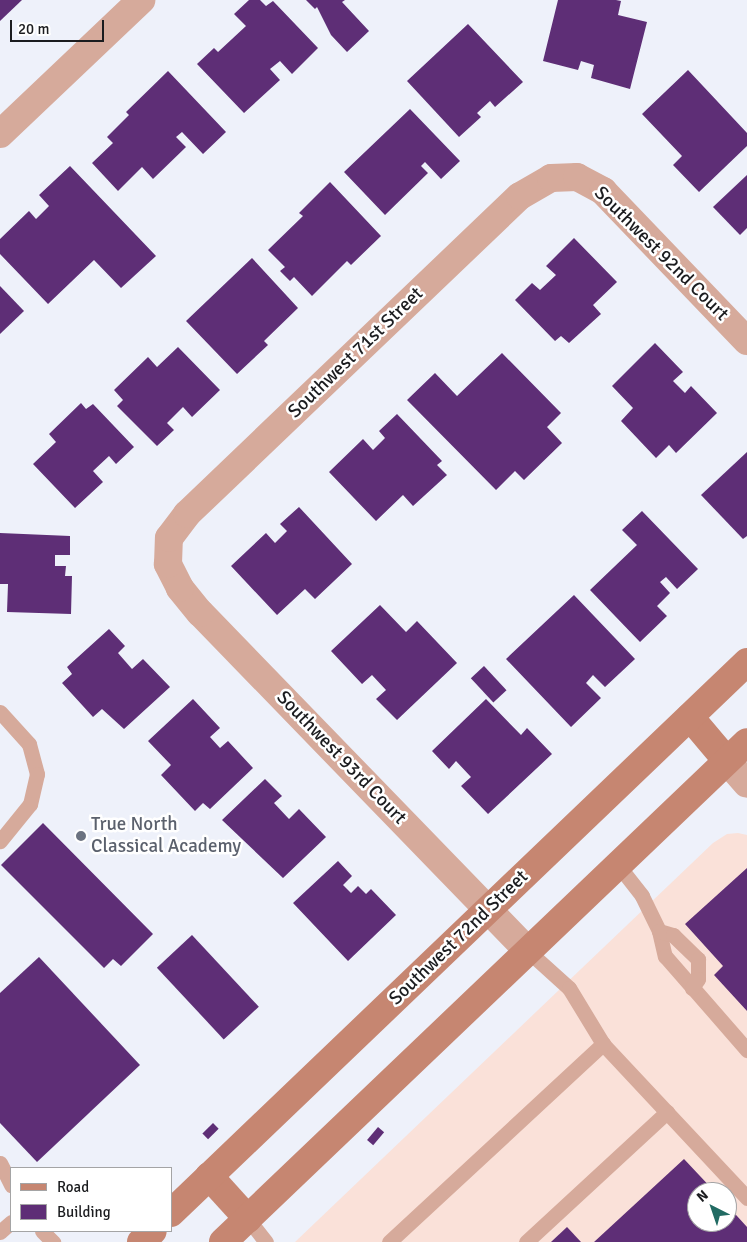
<!DOCTYPE html>
<html>
<head>
<meta charset="utf-8">
<style>
	body { margin:0 }
	#map { position:relative; width:747px; height:1242px; overflow:hidden; background:#eef1fa; font-family:Signika,sans-serif }
	div>[style] { position:absolute }
	[style*='--x'] { left:calc(var(--x)*1px); top:calc(var(--y)*1px); width:calc(var(--w)*1px); rotate:calc(var(--a)*1deg) }
	.commercial>* { inset:0; background:#fae1d9 }
	.building>* { inset:0; background:#5e2e76; transform-origin:0 0 }
	.service>* { height:15px; margin:-7.5px; padding:0 7.5px; transform-origin:7.5px; border-radius:7.5px; background:#d6aa9b }
	.minor>* { height:28px; margin:-14px; padding:0 14px; transform-origin:14px; border-radius:14px; background:#d6aa9b }
	.secondary>* { height:28px; margin:-14px; padding:0 14px; transform-origin:14px; border-radius:14px; background:#c68671 }
	.dots>* { width:14px; height:14px; translate:-50% -50%; box-sizing:border-box; border:2px solid #fff; border-radius:50% }
	span { translate:-50% -50%; white-space:nowrap; text-align:center; line-height:1.15; -webkit-text-stroke:5px #fff; paint-order:stroke }
	.street-label { font-size:19px; color:#1b1c1f }
	.worship-label { font-size:19px; color:#5b616d }
	.left { translate:0 -50%; text-align:left }
	.legend { position:absolute; left:10px; top:1167px; width:162px; height:65px; box-sizing:border-box; background:#fff; border:1px solid #a4a4a5; margin:0; padding:6px 9px; list-style:none; font-size:15px; color:#1b1c1f }
	.legend li { display:flex; align-items:center; gap:10px; height:25px }
	.legend b { width:25px; border:1px solid #a4a4a5 }
	.north { position:absolute; left:687px; top:1182px; width:50px; height:50px; box-sizing:border-box; background:#fff; border:1px solid #a4a4a5; border-radius:50%; rotate:319deg; font-size:14px; font-weight:700; line-height:20px; text-align:center; color:#1b1c1f }
	.north::after { content:''; display:block; margin:auto; width:18px; height:22px; background:#226b63; clip-path:polygon(50% 0,100% 100%,50% 72%,0 100%) }
	.scale { position:absolute; left:10px; top:20px; width:94px; height:22px; box-sizing:border-box; border:2px solid #1b1c1f; border-top:0; padding-left:6px; font-size:15px; line-height:18px; white-space:nowrap; color:#1b1c1f; -webkit-text-stroke:4px #fff; paint-order:stroke }
</style>
</head>
<body>
<div id="map">
	<div class="commercial">
		<i style="clip-path:polygon(evenodd,738px 833px,747px 835px,747px 1242px,295px 1242px,713px 843px,727px 834px,738px 833px,697px 1192px,727px 1192px,727px 1222px,697px 1222px,697px 1192px)"></i>
	</div>
	<div class="building">
		<i style="clip-path:polygon(0 0,22px 0,0 21px)"></i>
		<i style="clip-path:polygon(249px 0,260px 0,266px 6px,273px 1px,318px 48px,292px 74px,280px 61px,270px 69px,280px 80px,244px 113px,197px 64px,214px 48px,218px 52px,246px 26px,234px 14px)"></i>
		<i style="clip-path:polygon(306px 0,345px 0,342px 2px,369px 31px,347px 52px,331px 35px,317px 7px,315px 9px)"></i>
		<i style="clip-path:polygon(558px 0,616px 0,621px 1px,618px 15px,647px 22px,630px 89px,591px 78px,594px 65px,581px 61px,578px 70px,543px 61px)"></i>
		<i style="clip-path:polygon(468px 24px,523px 82px,495px 107px,490px 101px,477px 113px,481px 117px,459px 137px,407px 81px)"></i>
		<i style="clip-path:polygon(688px 70px,747px 133px,747px 146px,699px 192px,673px 165px,682px 156px,642px 114px)"></i>
		<i style="clip-path:polygon(168px 71px,226px 132px,203px 154px,182px 132px,176px 137px,186px 147px,153px 179px,142px 167px,118px 191px,92px 163px,113px 143px,107px 137px,129px 115px,126px 112px)"></i>
		<i style="clip-path:polygon(410px 109px,460px 161px,441px 179px,425px 162px,421px 166px,428px 173px,385px 215px,344px 172px)"></i>
		<i style="clip-path:polygon(70px 166px,156px 256px,121px 288px,94px 260px,48px 304px,0 254px,0 239px,29px 211px,36px 219px,49px 206px,39px 195px)"></i>
		<i style="clip-path:polygon(747px 175px,747px 228px,740px 235px,713px 207px)"></i>
		<i style="clip-path:polygon(330px 182px,381px 236px,351px 265px,347px 261px,312px 296px,294px 277px,290px 281px,280px 271px,285px 267px,268px 250px,303px 216px,299px 213px)"></i>
		<i style="clip-path:polygon(574px 238px,617px 282px,593px 305px,601px 314px,569px 343px,561px 336px,555px 341px,515px 300px,532px 283px,540px 290px,556px 275px,546px 266px)"></i>
		<i style="clip-path:polygon(252px 258px,298px 308px,264px 341px,268px 345px,237px 374px,186px 321px)"></i>
		<i style="clip-path:polygon(0 286px,24px 311px,0 334px)"></i>
		<i style="clip-path:polygon(655px 343px,683px 372px,673px 381px,685px 393px,691px 386px,717px 413px,676px 453px,669px 445px,656px 458px,621px 421px,633px 408px,612px 386px)"></i>
		<i style="clip-path:polygon(178px 347px,220px 390px,192px 417px,183px 407px,167px 423px,174px 430px,157px 446px,117px 406px,123px 400px,114px 390px,148px 357px,157px 367px)"></i>
		<i style="clip-path:polygon(502px 353px,561px 413px,547px 427px,562px 443px,524px 480px,515px 471px,496px 490px,407px 400px,435px 373px,457px 396px)"></i>
		<i style="clip-path:polygon(81px 403px,86px 409px,93px 404px,134px 447px,116px 464px,109px 456px,93px 471px,103px 482px,75px 508px,33px 464px,56px 442px,49px 434px)"></i>
		<i style="clip-path:polygon(397px 414px,442px 461px,437px 465px,447px 475px,413px 506px,403px 495px,376px 521px,329px 472px,363px 439px,373px 450px,385px 438px,379px 431px)"></i>
		<i style="clip-path:polygon(747px 452px,747px 536px,743px 539px,701px 495px)"></i>
		<i style="clip-path:polygon(299px 507px,352px 564px,315px 599px,305px 589px,277px 615px,231px 566px,266px 533px,275px 543px,287px 531px,280px 524px)"></i>
		<i style="clip-path:polygon(642px 511px,698px 569px,677px 589px,666px 577px,660px 582px,670px 593px,657px 606px,667px 616px,640px 642px,590px 590px,637px 545px,622px 530px)"></i>
		<i style="clip-path:polygon(0 533px,70px 536px,70px 555px,55px 555px,55px 566px,66px 566px,65px 576px,72px 576px,71px 614px,7px 612px,8px 584px,0 584px)"></i>
		<i style="clip-path:polygon(574px 595px,635px 659px,605px 687px,593px 675px,586px 683px,601px 698px,571px 727px,506px 659px)"></i>
		<i style="clip-path:polygon(380px 605px,406px 632px,417px 621px,457px 663px,397px 720px,376px 699px,386px 690px,372px 675px,362px 684px,331px 651px)"></i>
		<i style="clip-path:polygon(109px 629px,125px 646px,118px 653px,132px 669px,143px 659px,170px 687px,124px 729px,102px 709px,93px 717px,62px 683px,72px 674px,67px 667px)"></i>
		<i style="left:484px;top:666px;width:33px;height:18px;rotate:47deg"></i>
		<i style="clip-path:polygon(193px 699px,220px 728px,210px 737px,220px 748px,228px 741px,253px 768px,210px 809px,203px 803px,195px 811px,161px 775px,171px 765px,148px 741px)"></i>
		<i style="clip-path:polygon(486px 699px,521px 735px,527px 728px,552px 754px,488px 814px,461px 786px,471px 777px,456px 761px,449px 769px,432px 751px)"></i>
		<i style="clip-path:polygon(265px 779px,282px 796px,274px 803px,289px 819px,299px 809px,326px 837px,283px 878px,222px 820px)"></i>
		<i style="clip-path:polygon(43px 823px,153px 934px,121px 966px,113px 959px,104px 968px,1px 865px)"></i>
		<i style="clip-path:polygon(338px 861px,352px 876px,343px 885px,351px 893px,358px 886px,366px 894px,371px 889px,396px 915px,348px 961px,293px 903px)"></i>
		<i style="clip-path:polygon(747px 868px,747px 1011px,714px 975px,723px 966px,685px 924px)"></i>
		<i style="left:192px;top:935px;width:98px;height:48px;rotate:47deg"></i>
		<i style="clip-path:polygon(39px 957px,140px 1065px,37px 1162px,0 1123px,0 993px)"></i>
		<i style="left:213px;top:1123px;width:8px;height:15px;rotate:45deg"></i>
		<i style="left:378px;top:1127px;width:8px;height:17px;rotate:40deg"></i>
		<i style="clip-path:polygon(684px 1159px,715px 1192px,697px 1192px,697px 1222px,727px 1222px,727px 1205px,747px 1227px,747px 1242px,594px 1242px)"></i>
		<i style="clip-path:polygon(567px 1227px,581px 1242px,551px 1242px)"></i>
	</div>
	<div class="service">
		<i style="--x:0;--y:712;--w:43;--a:47.8"></i>
		<i style="--x:29;--y:744;--w:31;--a:75"></i>
		<i style="--x:37;--y:774;--w:31;--a:103"></i>
		<i style="--x:30;--y:804;--w:48;--a:129"></i>
		<i style="--x:618;--y:865;--w:39;--a:52"></i>
		<i style="--x:642;--y:896;--w:39;--a:64"></i>
		<i style="--x:659;--y:931;--w:26;--a:77"></i>
		<i style="--x:665;--y:956;--w:125;--a:48.9"></i>
		<i style="--x:659;--y:931;--w:15;--a:16"></i>
		<i style="--x:673;--y:935;--w:35;--a:44"></i>
		<i style="--x:698;--y:959;--w:20;--a:90"></i>
		<i style="--x:698;--y:979;--w:11;--a:124"></i>
		<i style="--x:528;--y:951;--w:55;--a:42.1"></i>
		<i style="--x:569;--y:988;--w:66;--a:58.7"></i>
		<i style="--x:603;--y:1044;--w:211;--a:46.9"></i>
		<i style="--x:0;--y:1163;--w:25;--a:63"></i>
		<i style="--x:248;--y:1219;--w:29;--a:52"></i>
		<i style="--x:42;--y:1231;--w:16;--a:45"></i>
		<i style="--x:0;--y:1232;--w:15;--a:-42"></i>
		<i style="--x:389;--y:1242;--w:292;--a:-42.8"></i>
		<i style="--x:526;--y:1242;--w:192;--a:-42.7"></i>
	</div>
	<div class="minor">
		<i style="--x:0;--y:134;--w:195;--a:-43.5"></i>
		<i style="--x:727;--y:761;--w:30;--a:49"></i>
		<i style="--x:528;--y:951;--w:471;--a:-134.1"></i>
		<i style="--x:200;--y:613;--w:32;--a:-129"></i>
		<i style="--x:180;--y:588;--w:27;--a:-117"></i>
		<i style="--x:168;--y:564;--w:26;--a:-88"></i>
		<i style="--x:169;--y:538;--w:30;--a:-53"></i>
		<i style="--x:187;--y:514;--w:460;--a:-43.7"></i>
		<i style="--x:520;--y:196;--w:36;--a:-30"></i>
		<i style="--x:551;--y:178;--w:26;--a:-2"></i>
		<i style="--x:577;--y:177;--w:30;--a:28"></i>
		<i style="--x:603;--y:191;--w:208;--a:46.2"></i>
	</div>
	<div class="secondary">
		<i style="--x:690;--y:717;--w:57;--a:49.9"></i>
		<i style="--x:209;--y:1176;--w:58;--a:47.8"></i>
		<i style="--x:171;--y:1213;--w:797;--a:-43.73"></i>
		<i style="--x:141;--y:1242;--w:16;--a:-43"></i>
		<i style="--x:223;--y:1242;--w:724;--a:-43.66"></i>
	</div>
	<div class="dots">
		<i style="left:81px;top:836px;background:#6b7280"></i>
	</div>
	<div class="street-label">
		<span style="left:661px;top:254px;rotate:45deg">Southwest 92nd Court</span>
		<span style="left:356px;top:353px;rotate:-44deg">Southwest 71st Street</span>
		<span style="left:341px;top:758px;rotate:46deg">Southwest 93rd Court</span>
		<span style="left:459px;top:938px;rotate:-44deg">Southwest 72nd Street</span>
	</div>
	<div class="worship-label">
		<span class="left" style="left:91px;top:836px">True North<br>Classical Academy</span>
	</div>
	<ul class="legend">
	<li><b style="height:6px;background:#c68671"></b>Road</li>
	<li><b style="height:14px;background:#5e2e76"></b>Building</li>
	</ul>
	<div class="north">N</div>
	<div class="scale">20 m</div>
</div>
</body>
</html>
